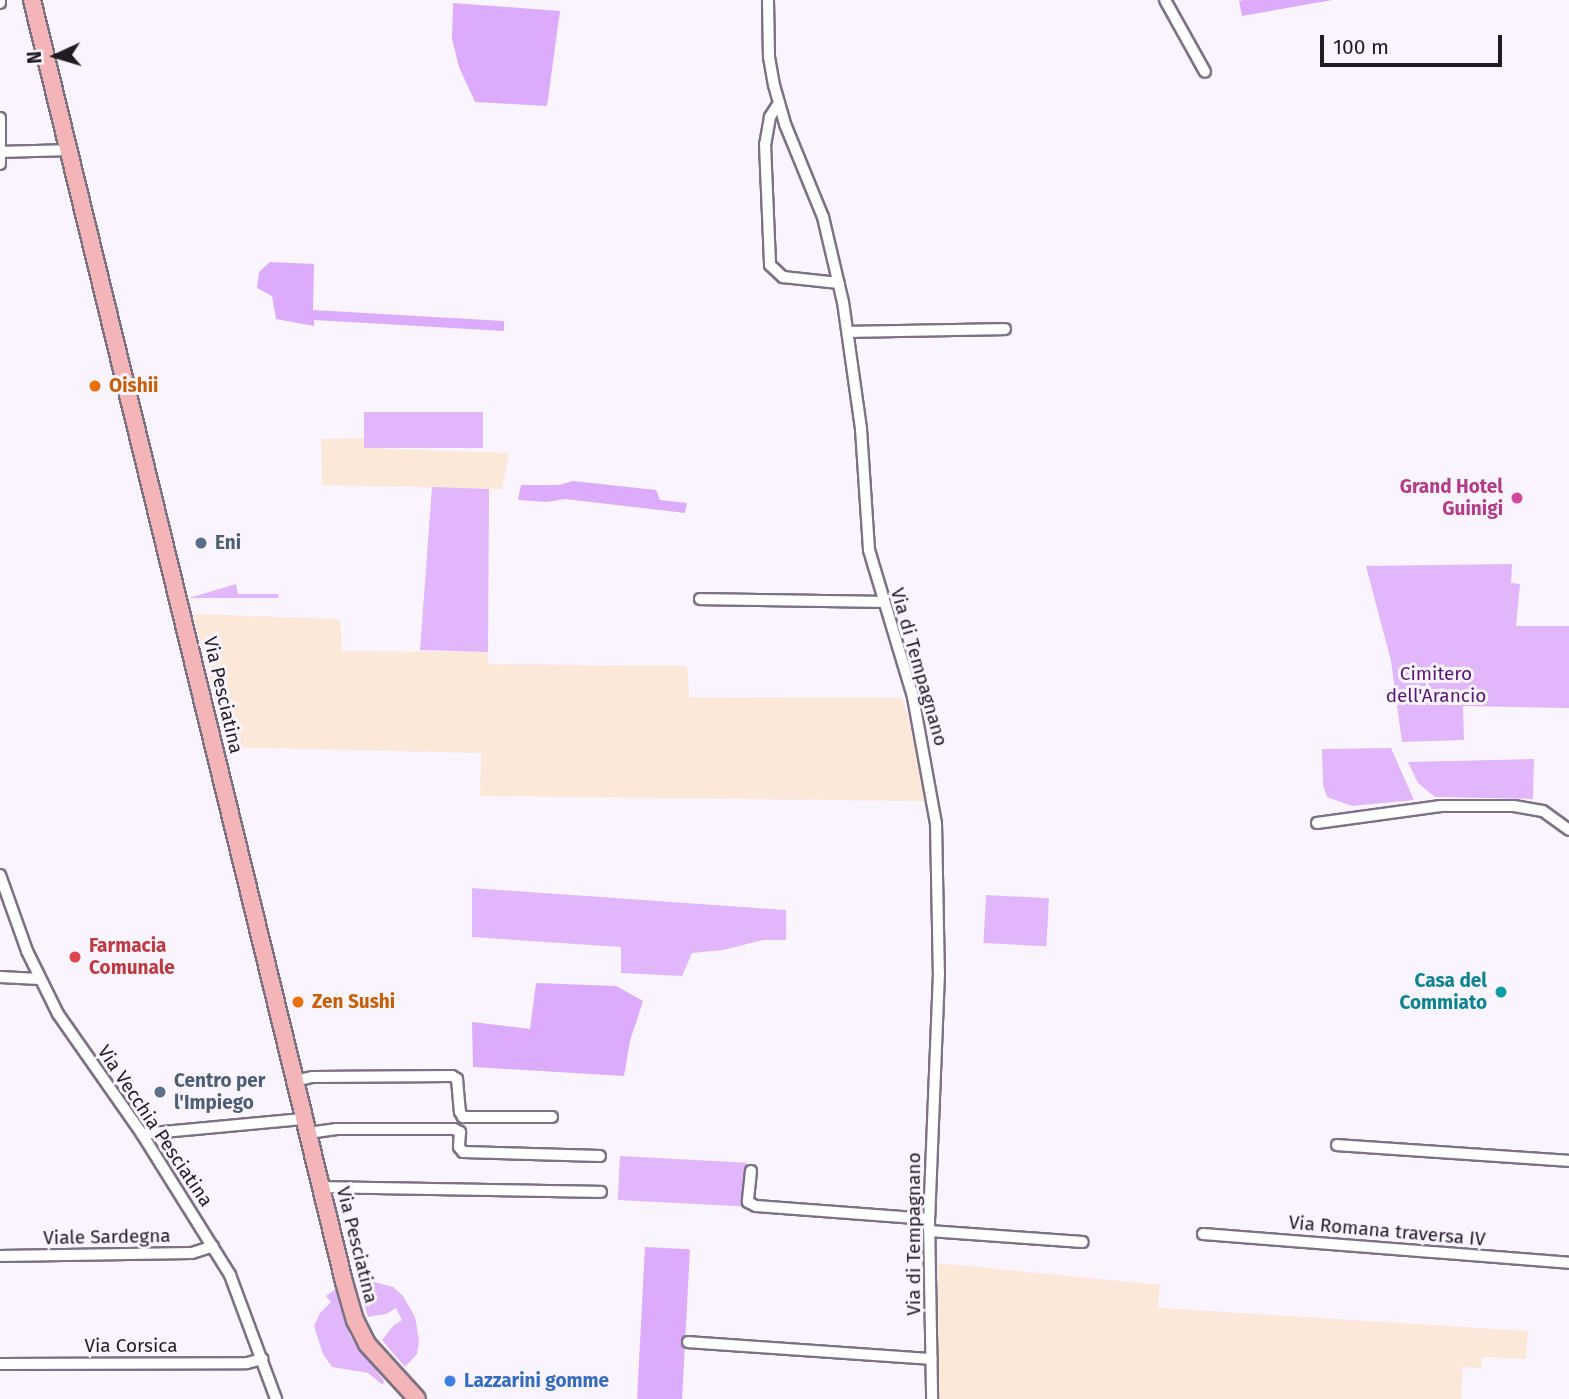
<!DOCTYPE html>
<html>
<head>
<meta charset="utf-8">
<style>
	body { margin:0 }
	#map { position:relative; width:1569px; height:1399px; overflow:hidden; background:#f9f4fd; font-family:"Fira Sans",sans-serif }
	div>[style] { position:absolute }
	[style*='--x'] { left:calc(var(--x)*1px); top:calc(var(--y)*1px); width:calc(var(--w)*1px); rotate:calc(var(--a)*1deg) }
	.industrial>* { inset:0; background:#fbe8d8 }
	.green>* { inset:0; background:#e1b6fb; transform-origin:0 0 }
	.forest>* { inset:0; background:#ddabfb; transform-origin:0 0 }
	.roads { filter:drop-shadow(2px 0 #7d7185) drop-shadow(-2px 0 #7d7185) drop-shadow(0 2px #7d7185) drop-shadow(0 -2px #7d7185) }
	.minor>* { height:10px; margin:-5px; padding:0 5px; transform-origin:5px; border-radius:5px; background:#fff }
	.primary>* { height:16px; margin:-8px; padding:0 8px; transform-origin:8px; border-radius:8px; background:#f3b5b8 }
	.dots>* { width:19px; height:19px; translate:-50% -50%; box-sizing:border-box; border:4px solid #f9f4fd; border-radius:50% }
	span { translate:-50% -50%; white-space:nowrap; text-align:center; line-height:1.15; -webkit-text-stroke:6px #f9f4fd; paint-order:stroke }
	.food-label { font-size:19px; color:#c56008; font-weight:700 }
	.left { translate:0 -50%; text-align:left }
	.hotel-label { font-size:19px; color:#b23c85; font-weight:700 }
	.right { translate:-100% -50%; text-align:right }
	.service-label { font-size:19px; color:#4e5e75; font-weight:700 }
	.street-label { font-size:19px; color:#211c24 }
	.park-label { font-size:19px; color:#551672 }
	.health-label { font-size:19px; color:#be3a42; font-weight:700 }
	.culture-label { font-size:19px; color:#0d838f; font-weight:700 }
	.shop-label { font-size:19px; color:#366cbe; font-weight:700 }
	.north { position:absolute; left:21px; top:21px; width:70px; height:70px; -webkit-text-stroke:5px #f9f4fd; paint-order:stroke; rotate:266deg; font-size:19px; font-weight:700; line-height:28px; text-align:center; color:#211c24 }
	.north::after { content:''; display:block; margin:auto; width:24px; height:32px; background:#211c24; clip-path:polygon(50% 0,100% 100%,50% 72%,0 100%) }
	.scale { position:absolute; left:1320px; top:35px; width:182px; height:32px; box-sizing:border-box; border:4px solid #211c24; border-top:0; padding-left:9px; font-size:21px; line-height:24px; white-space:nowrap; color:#211c24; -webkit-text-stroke:5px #f9f4fd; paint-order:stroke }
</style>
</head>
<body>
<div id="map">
	<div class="industrial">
		<i style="clip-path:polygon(365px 438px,366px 448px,509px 453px,502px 489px,322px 485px,321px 439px)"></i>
		<i style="clip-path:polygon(193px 614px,340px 619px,342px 651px,488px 652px,488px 664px,687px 666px,689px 697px,902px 698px,918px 749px,924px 801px,480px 796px,481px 753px,227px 747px)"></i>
		<i style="clip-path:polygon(938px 1263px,1160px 1285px,1158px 1308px,1528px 1331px,1526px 1359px,1482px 1357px,1481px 1368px,1463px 1367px,1461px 1399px,938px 1399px)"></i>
	</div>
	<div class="green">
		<i style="left:364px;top:412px;width:119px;height:36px"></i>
		<i style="clip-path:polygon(432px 487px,489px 489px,488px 652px,420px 650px)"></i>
		<i style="clip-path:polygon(1512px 564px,1511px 583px,1520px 584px,1516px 626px,1569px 626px,1569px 708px,1463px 706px,1464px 740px,1402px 742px,1391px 661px,1366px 566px)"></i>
		<i style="clip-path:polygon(236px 584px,238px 594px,278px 594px,279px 598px,189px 598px)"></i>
		<i style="clip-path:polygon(1391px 748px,1414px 800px,1352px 806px,1327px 797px,1323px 785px,1322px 749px)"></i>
		<i style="clip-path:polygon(1534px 759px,1533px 799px,1435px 797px,1418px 783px,1408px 762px)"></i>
		<i style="clip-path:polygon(472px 888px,786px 910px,786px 940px,763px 940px,723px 950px,692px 953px,682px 976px,621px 973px,621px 947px,472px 937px)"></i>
		<i style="left:986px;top:895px;width:63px;height:48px;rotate:3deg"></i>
		<i style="left:620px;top:1156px;width:127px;height:44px;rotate:3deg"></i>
		<i style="clip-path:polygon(371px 1281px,393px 1287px,403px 1296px,415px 1317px,419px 1341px,417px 1354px,405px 1367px,382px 1340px,394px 1325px,402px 1320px,396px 1308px,386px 1314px,368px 1317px,359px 1286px,368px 1285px)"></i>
		<i style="clip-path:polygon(334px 1290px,338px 1291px,350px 1336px,384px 1381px,383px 1385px,368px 1373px,332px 1367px,323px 1354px,314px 1326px,320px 1313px,331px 1302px,326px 1296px)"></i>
	</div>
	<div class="forest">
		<i style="clip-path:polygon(1244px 0,1332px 0,1242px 16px,1239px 1px)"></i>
		<i style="clip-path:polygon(453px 3px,560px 11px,547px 106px,475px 102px,459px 67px,452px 39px)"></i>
		<i style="clip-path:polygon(270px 262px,314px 264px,313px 310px,504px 321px,504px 331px,314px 320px,314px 326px,276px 319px,272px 296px,257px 288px,259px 272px)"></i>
		<i style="clip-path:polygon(573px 481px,656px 490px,660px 500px,687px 503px,685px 513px,565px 499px,547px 502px,518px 500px,521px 485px,559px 485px)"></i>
		<i style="clip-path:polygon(536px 983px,616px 986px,643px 1001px,630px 1041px,624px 1076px,473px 1067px,472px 1022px,530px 1029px)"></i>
		<i style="left:645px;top:1247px;width:45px;height:152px;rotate:3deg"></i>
	</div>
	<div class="roads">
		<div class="minor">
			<i style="--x:768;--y:0;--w:57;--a:89"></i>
			<i style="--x:769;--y:57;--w:28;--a:80"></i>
			<i style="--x:774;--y:85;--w:41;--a:74.2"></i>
			<i style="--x:785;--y:124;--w:100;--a:67.8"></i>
			<i style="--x:823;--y:217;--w:87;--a:76.8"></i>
			<i style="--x:843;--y:302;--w:128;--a:81.9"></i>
			<i style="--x:861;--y:429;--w:121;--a:86.2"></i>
			<i style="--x:869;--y:550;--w:153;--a:73.3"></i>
			<i style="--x:913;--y:697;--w:128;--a:79.7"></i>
			<i style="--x:936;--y:823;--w:150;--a:88.9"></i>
			<i style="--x:939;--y:973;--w:246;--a:92.3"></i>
			<i style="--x:929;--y:1219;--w:180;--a:89"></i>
			<i style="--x:1165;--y:0;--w:82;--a:60.9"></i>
			<i style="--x:0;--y:3;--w:3;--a:-90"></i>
			<i style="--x:779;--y:103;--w:17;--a:123"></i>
			<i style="--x:770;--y:117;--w:27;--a:100"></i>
			<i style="--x:765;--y:144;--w:121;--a:87.6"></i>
			<i style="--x:770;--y:265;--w:18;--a:43"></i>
			<i style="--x:783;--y:277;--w:56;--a:6.1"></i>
			<i style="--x:0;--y:118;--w:46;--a:90"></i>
			<i style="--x:1;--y:152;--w:66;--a:-1.7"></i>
			<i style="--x:849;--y:332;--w:156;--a:-1.1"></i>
			<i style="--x:700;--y:599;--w:183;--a:0.9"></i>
			<i style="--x:1317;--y:823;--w:125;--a:-7.8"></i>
			<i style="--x:1441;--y:806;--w:73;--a:0"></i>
			<i style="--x:1514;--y:806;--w:29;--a:10"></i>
			<i style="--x:1543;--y:811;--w:32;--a:36"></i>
			<i style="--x:0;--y:875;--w:81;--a:70.4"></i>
			<i style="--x:27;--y:951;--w:70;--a:63.8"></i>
			<i style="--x:58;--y:1014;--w:146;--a:55"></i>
			<i style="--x:142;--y:1134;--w:166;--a:58"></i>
			<i style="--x:230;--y:1275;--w:132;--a:69.6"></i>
			<i style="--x:0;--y:977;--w:39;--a:3"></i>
			<i style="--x:295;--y:1081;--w:18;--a:-13"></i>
			<i style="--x:313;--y:1077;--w:139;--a:-0.4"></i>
			<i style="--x:452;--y:1076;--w:6;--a:31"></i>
			<i style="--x:457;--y:1079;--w:33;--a:85"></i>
			<i style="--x:460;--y:1112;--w:6;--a:59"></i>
			<i style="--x:463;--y:1117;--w:89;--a:0"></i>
			<i style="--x:308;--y:1133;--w:29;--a:-8"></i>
			<i style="--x:337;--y:1129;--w:117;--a:0"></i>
			<i style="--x:454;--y:1129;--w:7;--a:27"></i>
			<i style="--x:460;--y:1132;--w:15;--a:94"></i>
			<i style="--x:459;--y:1147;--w:6;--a:51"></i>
			<i style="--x:463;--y:1152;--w:137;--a:1.7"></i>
			<i style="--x:142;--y:1134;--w:164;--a:-5.3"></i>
			<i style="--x:1337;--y:1145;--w:233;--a:3.9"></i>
			<i style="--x:751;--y:1171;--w:31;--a:96"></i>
			<i style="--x:748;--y:1202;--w:9;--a:27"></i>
			<i style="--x:756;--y:1206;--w:173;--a:4.3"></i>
			<i style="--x:321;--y:1187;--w:280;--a:1"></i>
			<i style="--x:929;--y:1231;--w:154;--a:4.1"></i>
			<i style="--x:1203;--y:1234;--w:367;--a:4.5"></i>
			<i style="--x:0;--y:1256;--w:192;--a:-0.9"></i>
			<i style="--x:192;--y:1253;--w:22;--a:-18"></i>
			<i style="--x:688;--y:1342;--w:244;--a:4"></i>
			<i style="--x:0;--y:1364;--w:247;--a:-0.2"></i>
			<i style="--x:247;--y:1363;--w:16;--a:-15"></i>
		</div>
		<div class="primary">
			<i style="--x:32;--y:0;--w:1319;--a:76.32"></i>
			<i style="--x:344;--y:1282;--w:40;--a:74"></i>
			<i style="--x:355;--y:1320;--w:27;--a:63"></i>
			<i style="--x:367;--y:1344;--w:74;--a:47.7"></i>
		</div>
	</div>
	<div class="dots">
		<i style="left:95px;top:386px;background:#e8710a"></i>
		<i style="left:1517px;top:498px;background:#d1479c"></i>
		<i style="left:201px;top:543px;background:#5c6f8a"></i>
		<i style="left:75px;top:957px;background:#e0444e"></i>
		<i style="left:1501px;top:992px;background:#0f9aa8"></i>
		<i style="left:298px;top:1002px;background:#e8710a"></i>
		<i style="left:160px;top:1092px;background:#5c6f8a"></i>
		<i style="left:450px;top:1381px;background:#3f7fe0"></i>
	</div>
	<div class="food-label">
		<span class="left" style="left:109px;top:386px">Oishii</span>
		<span class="left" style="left:312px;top:1002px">Zen Sushi</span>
	</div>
	<div class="hotel-label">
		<span class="right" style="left:1503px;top:498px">Grand Hotel<br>Guinigi</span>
	</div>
	<div class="service-label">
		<span class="left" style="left:215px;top:543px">Eni</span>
		<span class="left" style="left:174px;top:1092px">Centro per<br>l'Impiego</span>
	</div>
	<div class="street-label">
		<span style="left:919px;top:667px;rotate:74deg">Via di Tempagnano</span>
		<span style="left:223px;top:695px;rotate:77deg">Via Pesciatina</span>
		<span style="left:155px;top:1126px;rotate:56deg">Via Vecchia Pesciatina</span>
		<span style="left:1387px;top:1231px;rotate:5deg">Via Romana traversa IV</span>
		<span style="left:914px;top:1234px;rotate:-90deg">Via di Tempagnano</span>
		<span style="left:107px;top:1237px;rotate:-1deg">Viale Sardegna</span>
		<span style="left:357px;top:1245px;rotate:76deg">Via Pesciatina</span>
		<span style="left:131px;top:1346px">Via Corsica</span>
	</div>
	<div class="park-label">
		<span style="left:1436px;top:685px">Cimitero<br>dell'Arancio</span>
	</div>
	<div class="health-label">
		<span class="left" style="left:89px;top:957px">Farmacia<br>Comunale</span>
	</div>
	<div class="culture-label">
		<span class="right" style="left:1487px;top:992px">Casa del<br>Commiato</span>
	</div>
	<div class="shop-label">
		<span class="left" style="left:464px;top:1381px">Lazzarini gomme</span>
	</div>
	<div class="north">N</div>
	<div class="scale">100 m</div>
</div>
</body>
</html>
